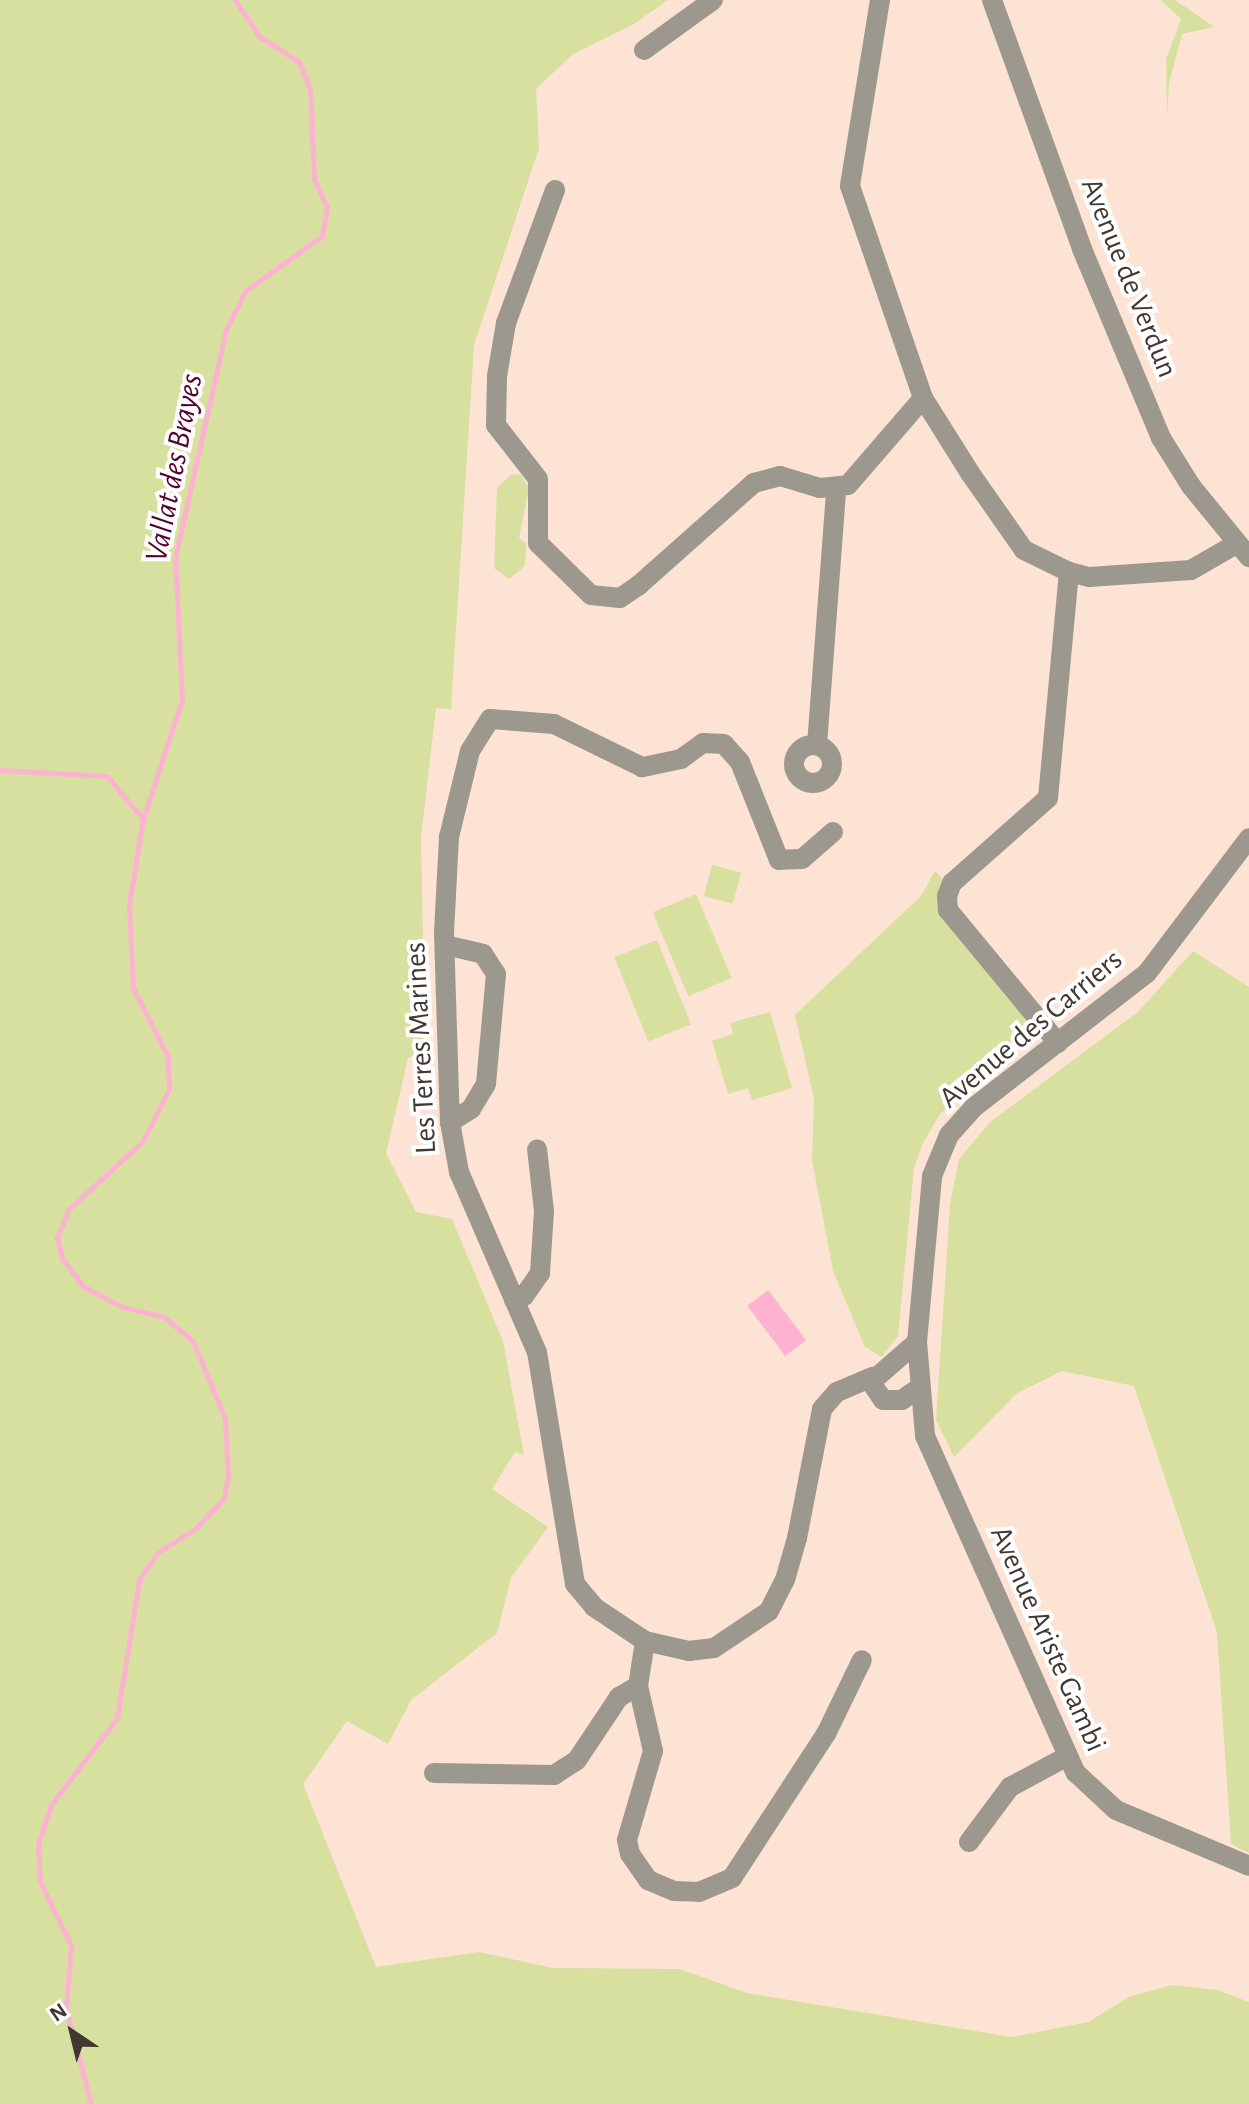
<!DOCTYPE html>
<html>
<head>
<meta charset="utf-8">
<style>
	body { margin:0 }
	#map { position:relative; width:1249px; height:2104px; overflow:hidden; background:#fde3d3; font-family:"Alegreya Sans",sans-serif }
	div>[style] { position:absolute }
	[style*='--x'] { left:calc(var(--x)*1px); top:calc(var(--y)*1px); width:calc(var(--w)*1px); rotate:calc(var(--a)*1deg) }
	.green>* { inset:0; background:#d7e09f; transform-origin:0 0 }
	.water>* { inset:0; background:#feb2d1; transform-origin:0 0 }
	.stream>* { height:5px; margin:-2.5px; padding:0 2.5px; transform-origin:2.5px; border-radius:2.5px; background:#feb2d1 }
	.minor>* { height:20px; margin:-10px; padding:0 10px; transform-origin:10px; border-radius:10px; background:#9d988e }
	.minor>.ring { margin:-10px; padding:0; box-sizing:content-box; background:none; border:20px solid #9d988e; border-radius:50% }
	span { translate:-50% -50%; white-space:nowrap; text-align:center; line-height:1.15; -webkit-text-stroke:8px #fff; paint-order:stroke }
	.street-label { font-size:30px; color:#423832 }
	.water-label { font-size:32px; color:#550232; font-style:italic }
	.north { position:absolute; left:32px; top:1992px; width:80px; height:80px; -webkit-text-stroke:6px #fff; paint-order:stroke; rotate:325deg; font-size:22px; font-weight:700; line-height:32px; text-align:center; color:#423832 }
	.north::after { content:''; display:block; margin:auto; width:28px; height:36px; background:#423832; clip-path:polygon(50% 0,100% 100%,50% 72%,0 100%) }
</style>
</head>
<body>
<div id="map">
	<div class="green">
		<i style="clip-path:polygon(0 0,668px 0,634px 24px,573px 54px,536px 89px,539px 148px,474px 345px,451px 709px,436px 708px,421px 837px,425px 1052px,408px 1058px,386px 1153px,416px 1212px,452px 1219px,503px 1341px,524px 1455px,515px 1452px,492px 1489px,548px 1527px,511px 1578px,497px 1633px,411px 1700px,388px 1744px,347px 1721px,303px 1784px,376px 1967px,479px 1952px,553px 1968px,680px 1969px,747px 1993px,1012px 2037px,1088px 2022px,1131px 1996px,1172px 1985px,1217px 1990px,1249px 2002px,1249px 2104px,0 2104px)"></i>
		<i style="clip-path:polygon(1161px 0,1175px 0,1214px 27px,1182px 34px,1169px 83px,1167px 118px,1166px 59px,1181px 19px)"></i>
		<i style="clip-path:polygon(512px 474px,521px 475px,529px 488px,519px 538px,526px 543px,525px 566px,509px 579px,494px 568px,497px 488px)"></i>
		<i style="left:712px;top:865px;width:30px;height:32px;rotate:15deg"></i>
		<i style="clip-path:polygon(935px 871px,942px 879px,937px 895px,943px 917px,1038px 1032px,940px 1114px,923px 1143px,914px 1168px,898px 1336px,882px 1357px,865px 1347px,833px 1271px,812px 1160px,814px 1099px,795px 1015px,921px 896px)"></i>
		<i style="left:696px;top:894px;width:91px;height:47px;rotate:67deg"></i>
		<i style="left:657px;top:940px;width:91px;height:46px;rotate:68deg"></i>
		<i style="clip-path:polygon(1193px 951px,1249px 987px,1249px 1853px,1231px 1844px,1217px 1632px,1134px 1386px,1062px 1371px,1017px 1393px,954px 1457px,936px 1420px,950px 1205px,959px 1159px,990px 1122px,1138px 1012px)"></i>
		<i style="clip-path:polygon(770px 1012px,792px 1088px,752px 1100px,748px 1088px,728px 1094px,712px 1041px,733px 1034px,730px 1023px)"></i>
	</div>
	<div class="water">
		<i style="left:768px;top:1290px;width:63px;height:26px;rotate:53deg"></i>
	</div>
	<div class="stream">
		<i style="--x:0;--y:770;--w:107;--a:3.2"></i>
		<i style="--x:107;--y:776;--w:56;--a:50.1"></i>
		<i style="--x:91;--y:2104;--w:98;--a:-104.7"></i>
		<i style="--x:66;--y:2009;--w:64;--a:-85.5"></i>
		<i style="--x:71;--y:1945;--w:70;--a:-116.2"></i>
		<i style="--x:40;--y:1882;--w:37;--a:-93"></i>
		<i style="--x:38;--y:1845;--w:42;--a:-72"></i>
		<i style="--x:51;--y:1805;--w:109;--a:-52.8"></i>
		<i style="--x:117;--y:1718;--w:140;--a:-80.9"></i>
		<i style="--x:139;--y:1580;--w:34;--a:-56"></i>
		<i style="--x:158;--y:1552;--w:44;--a:-31.9"></i>
		<i style="--x:195;--y:1529;--w:42;--a:-46.9"></i>
		<i style="--x:224;--y:1498;--w:23;--a:-80"></i>
		<i style="--x:228;--y:1475;--w:56;--a:-93.1"></i>
		<i style="--x:225;--y:1419;--w:84;--a:-112.3"></i>
		<i style="--x:193;--y:1341;--w:38;--a:-140"></i>
		<i style="--x:164;--y:1317;--w:45;--a:-166"></i>
		<i style="--x:120;--y:1306;--w:42;--a:-151.6"></i>
		<i style="--x:83;--y:1286;--w:35;--a:-127"></i>
		<i style="--x:62;--y:1258;--w:21;--a:-104"></i>
		<i style="--x:57;--y:1238;--w:31;--a:-68"></i>
		<i style="--x:69;--y:1209;--w:100;--a:-42.6"></i>
		<i style="--x:143;--y:1141;--w:58;--a:-63.4"></i>
		<i style="--x:169;--y:1089;--w:32;--a:-92"></i>
		<i style="--x:168;--y:1057;--w:77;--a:-116.9"></i>
		<i style="--x:133;--y:988;--w:83;--a:-92.8"></i>
		<i style="--x:129;--y:905;--w:87;--a:-80.8"></i>
		<i style="--x:143;--y:819;--w:126;--a:-72"></i>
		<i style="--x:182;--y:699;--w:141;--a:-92.8"></i>
		<i style="--x:175;--y:558;--w:234;--a:-77.4"></i>
		<i style="--x:226;--y:330;--w:43;--a:-64"></i>
		<i style="--x:245;--y:291;--w:95;--a:-35.5"></i>
		<i style="--x:322;--y:236;--w:28;--a:-80"></i>
		<i style="--x:327;--y:208;--w:32;--a:-114"></i>
		<i style="--x:314;--y:179;--w:90;--a:-92.5"></i>
		<i style="--x:310;--y:89;--w:29;--a:-112"></i>
		<i style="--x:299;--y:62;--w:48;--a:-147"></i>
		<i style="--x:259;--y:36;--w:43;--a:-123.7"></i>
	</div>
	<div class="minor">
		<i style="--x:880;--y:0;--w:188;--a:99.2"></i>
		<i style="--x:850;--y:186;--w:224;--a:71"></i>
		<i style="--x:923;--y:398;--w:89;--a:57.9"></i>
		<i style="--x:970;--y:473;--w:94;--a:55"></i>
		<i style="--x:1024;--y:550;--w:50;--a:26.1"></i>
		<i style="--x:1069;--y:572;--w:21;--a:14"></i>
		<i style="--x:1089;--y:577;--w:102;--a:-3.9"></i>
		<i style="--x:1191;--y:570;--w:52;--a:-30"></i>
		<i style="--x:992;--y:0;--w:265;--a:70.1"></i>
		<i style="--x:1082;--y:249;--w:205;--a:67.3"></i>
		<i style="--x:1161;--y:438;--w:57;--a:58"></i>
		<i style="--x:1191;--y:486;--w:92;--a:50.8"></i>
		<i style="--x:644;--y:50;--w:85;--a:-35.9"></i>
		<i style="--x:555;--y:190;--w:142;--a:110.2"></i>
		<i style="--x:506;--y:323;--w:54;--a:99.6"></i>
		<i style="--x:497;--y:376;--w:49;--a:91.2"></i>
		<i style="--x:496;--y:425;--w:68;--a:52.1"></i>
		<i style="--x:538;--y:479;--w:64;--a:90"></i>
		<i style="--x:538;--y:543;--w:74;--a:44.5"></i>
		<i style="--x:591;--y:595;--w:29;--a:6"></i>
		<i style="--x:620;--y:598;--w:23;--a:-34"></i>
		<i style="--x:639;--y:585;--w:154;--a:-41.6"></i>
		<i style="--x:754;--y:483;--w:27;--a:-15"></i>
		<i style="--x:780;--y:476;--w:42;--a:16.7"></i>
		<i style="--x:820;--y:488;--w:28;--a:-6"></i>
		<i style="--x:848;--y:485;--w:115;--a:-49.2"></i>
		<i style="--x:817;--y:745;--w:256;--a:-85.7"></i>
		<i class="ring" style="left:794px;top:745px;width:18px;height:18px"></i>
		<i style="--x:833;--y:832;--w:41;--a:138.9"></i>
		<i style="--x:802;--y:859;--w:23;--a:178"></i>
		<i style="--x:779;--y:860;--w:105;--a:-111.7"></i>
		<i style="--x:740;--y:762;--w:24;--a:-132"></i>
		<i style="--x:724;--y:744;--w:21;--a:-177"></i>
		<i style="--x:703;--y:743;--w:27;--a:144"></i>
		<i style="--x:681;--y:759;--w:40;--a:168"></i>
		<i style="--x:642;--y:767;--w:98;--a:-154"></i>
		<i style="--x:554;--y:724;--w:64;--a:-175.5"></i>
		<i style="--x:490;--y:719;--w:38;--a:122"></i>
		<i style="--x:470;--y:751;--w:89;--a:103.7"></i>
		<i style="--x:449;--y:837;--w:97;--a:93"></i>
		<i style="--x:444;--y:934;--w:188;--a:88.2"></i>
		<i style="--x:450;--y:1122;--w:51;--a:79.8"></i>
		<i style="--x:459;--y:1172;--w:196;--a:66.6"></i>
		<i style="--x:537;--y:1352;--w:235;--a:80.7"></i>
		<i style="--x:575;--y:1584;--w:30;--a:50"></i>
		<i style="--x:594;--y:1607;--w:61;--a:33.7"></i>
		<i style="--x:645;--y:1641;--w:45;--a:12.8"></i>
		<i style="--x:689;--y:1651;--w:25;--a:-7"></i>
		<i style="--x:714;--y:1648;--w:66;--a:-33.9"></i>
		<i style="--x:769;--y:1611;--w:35;--a:-63"></i>
		<i style="--x:785;--y:1580;--w:44;--a:-74.1"></i>
		<i style="--x:797;--y:1538;--w:131;--a:-79"></i>
		<i style="--x:822;--y:1409;--w:23;--a:-49"></i>
		<i style="--x:837;--y:1392;--w:39;--a:-23"></i>
		<i style="--x:445;--y:945;--w:39;--a:13"></i>
		<i style="--x:483;--y:954;--w:24;--a:57"></i>
		<i style="--x:496;--y:974;--w:110;--a:95.2"></i>
		<i style="--x:486;--y:1084;--w:29;--a:121"></i>
		<i style="--x:471;--y:1109;--w:25;--a:148"></i>
		<i style="--x:1058;--y:1043;--w:173;--a:-129.6"></i>
		<i style="--x:948;--y:910;--w:14;--a:-94"></i>
		<i style="--x:947;--y:896;--w:14;--a:-69"></i>
		<i style="--x:952;--y:883;--w:128;--a:-41.5"></i>
		<i style="--x:1048;--y:798;--w:227;--a:-84.7"></i>
		<i style="--x:514;--y:1300;--w:11;--a:-22"></i>
		<i style="--x:524;--y:1296;--w:28;--a:-55"></i>
		<i style="--x:540;--y:1273;--w:62;--a:-86.3"></i>
		<i style="--x:544;--y:1211;--w:62;--a:-96.4"></i>
		<i style="--x:917;--y:1342;--w:167;--a:-84.8"></i>
		<i style="--x:932;--y:1176;--w:44;--a:-67.5"></i>
		<i style="--x:949;--y:1135;--w:36;--a:-48"></i>
		<i style="--x:973;--y:1108;--w:220;--a:-37.8"></i>
		<i style="--x:1147;--y:973;--w:169;--a:-52.9"></i>
		<i style="--x:919;--y:1388;--w:21;--a:145"></i>
		<i style="--x:902;--y:1400;--w:19;--a:180"></i>
		<i style="--x:883;--y:1400;--w:22;--a:-124"></i>
		<i style="--x:871;--y:1382;--w:61;--a:-41"></i>
		<i style="--x:917;--y:1342;--w:94;--a:85.1"></i>
		<i style="--x:925;--y:1436;--w:369;--a:65.9"></i>
		<i style="--x:1076;--y:1773;--w:54;--a:42.8"></i>
		<i style="--x:1116;--y:1810;--w:144;--a:22.8"></i>
		<i style="--x:645;--y:1641;--w:46;--a:98.8"></i>
		<i style="--x:638;--y:1686;--w:67;--a:77"></i>
		<i style="--x:653;--y:1751;--w:93;--a:106.3"></i>
		<i style="--x:627;--y:1840;--w:14;--a:78"></i>
		<i style="--x:630;--y:1854;--w:32;--a:55"></i>
		<i style="--x:648;--y:1880;--w:28;--a:23"></i>
		<i style="--x:674;--y:1891;--w:25;--a:2"></i>
		<i style="--x:699;--y:1892;--w:36;--a:-23"></i>
		<i style="--x:732;--y:1878;--w:172;--a:-56.9"></i>
		<i style="--x:826;--y:1734;--w:82;--a:-64.1"></i>
		<i style="--x:434;--y:1773;--w:120;--a:1"></i>
		<i style="--x:554;--y:1775;--w:27;--a:-33"></i>
		<i style="--x:577;--y:1760;--w:76;--a:-56.3"></i>
		<i style="--x:619;--y:1697;--w:22;--a:-30"></i>
		<i style="--x:969;--y:1842;--w:69;--a:-53.3"></i>
		<i style="--x:1010;--y:1787;--w:64;--a:-28.2"></i>
	</div>
	<div class="street-label">
		<span style="left:1129px;top:278px;rotate:68deg">Avenue de Verdun</span>
		<span style="left:1031px;top:1029px;rotate:-40deg">Avenue des Carriers</span>
		<span style="left:421px;top:1048px;rotate:-93deg">Les Terres Marines</span>
		<span style="left:1048px;top:1639px;rotate:66deg">Avenue Ariste Gambi</span>
	</div>
	<div class="water-label">
		<span style="left:174px;top:468px;rotate:-79deg">Vallat des Brayes</span>
	</div>
	<div class="north">N</div>
</div>
</body>
</html>
